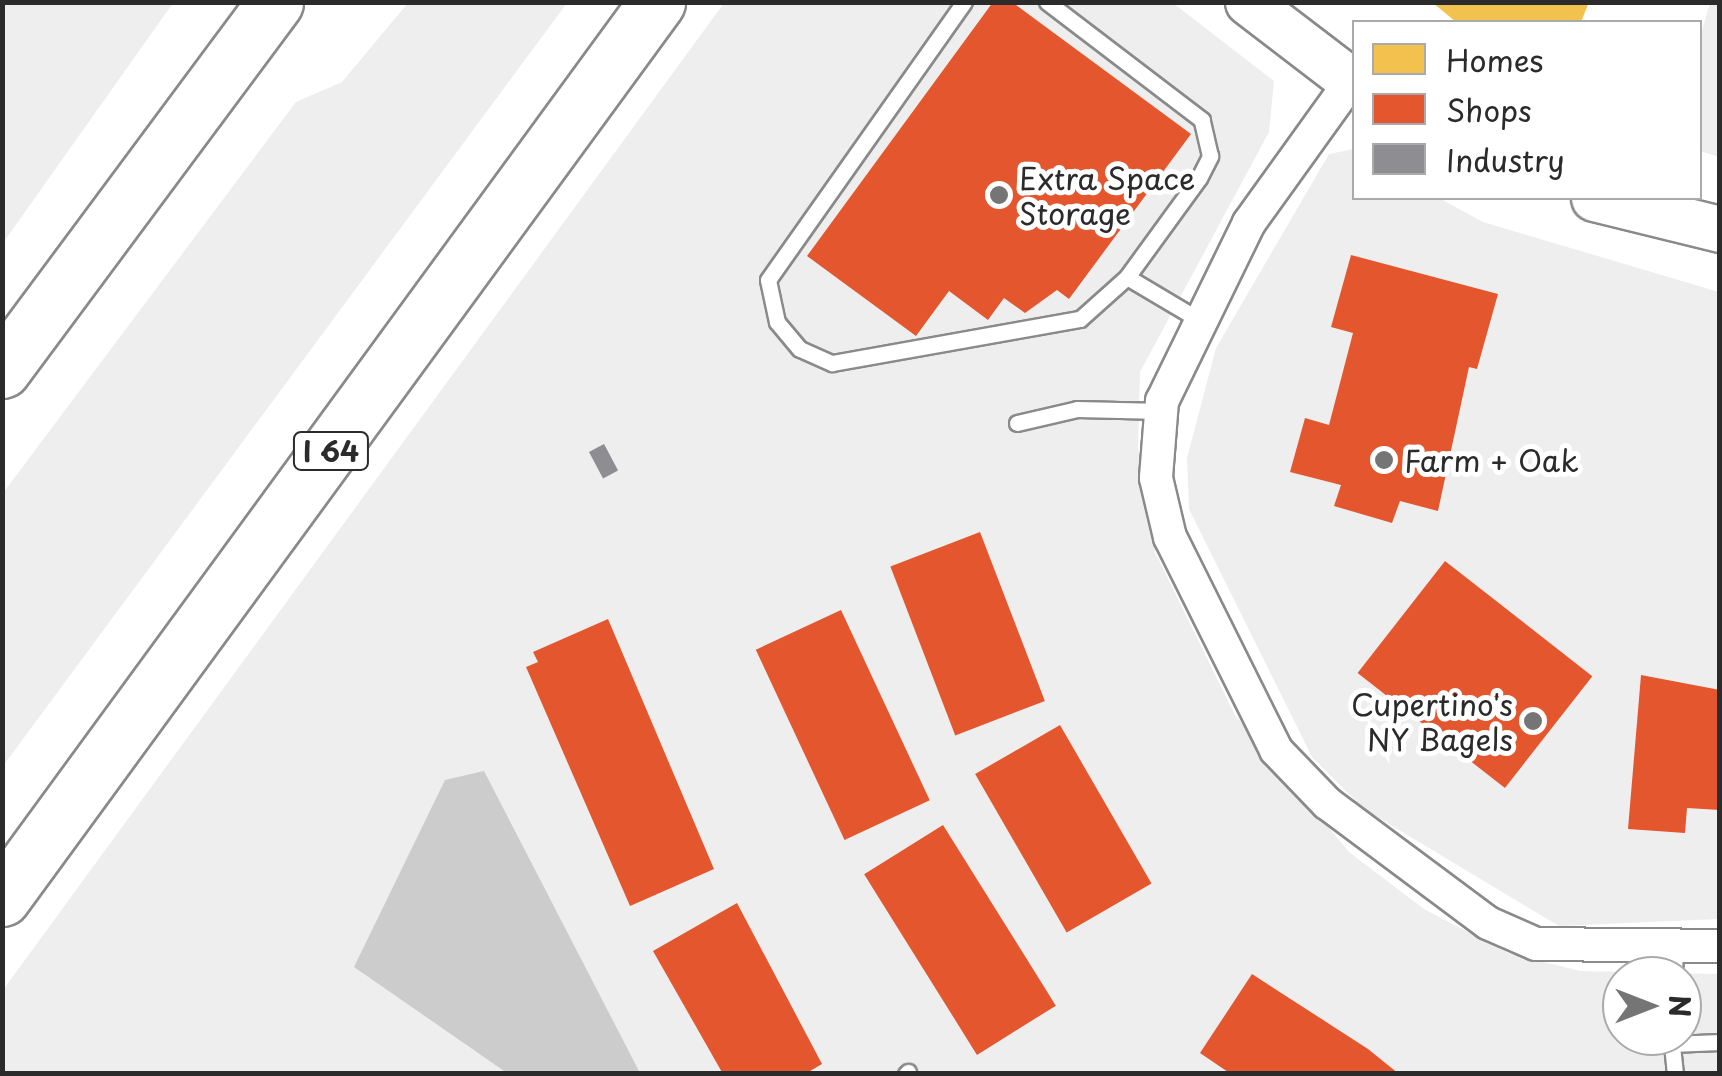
<!DOCTYPE html>
<html>
<head>
<meta charset="utf-8">
<style>
	body { margin:0 }
	#map { position:relative; width:1722px; height:1076px; overflow:hidden; background:#fff; font-family:"Playpen Sans",sans-serif }
	div>[style] { position:absolute }
	[style*='--x'] { left:calc(var(--x)*1px); top:calc(var(--y)*1px); width:calc(var(--w)*1px); rotate:calc(var(--a)*1deg) }
	.built>* { inset:0; background:#eee }
	.water>* { inset:0; background:#ccc }
	.homes>* { inset:0; background:#f2c14e }
	.shops>* { inset:0; background:#e4572e; transform-origin:0 0 }
	.industry>* { inset:0; background:#8d8d92; transform-origin:0 0 }
	.roads { filter:drop-shadow(2px 0 #8a8a8a) drop-shadow(-2px 0 #8a8a8a) drop-shadow(0 2px #8a8a8a) drop-shadow(0 -2px #8a8a8a) }
	.lane>* { height:15px; margin:-7.5px; padding:0 7.5px; transform-origin:7.5px; border-radius:7.5px; background:#fff }
	.street>* { height:32px; margin:-16px; padding:0 16px; transform-origin:16px; border-radius:16px; background:#fff }
	.secondary>* { height:45px; margin:-22.5px; padding:0 22.5px; transform-origin:22.5px; border-radius:22.5px; background:#fff }
	.highway>* { height:55px; margin:-27.5px; padding:0 27.5px; transform-origin:27.5px; border-radius:27.5px; background:#fff }
	.dots>* { width:28px; height:28px; translate:-50% -50%; box-sizing:border-box; border:5px solid #fff; border-radius:50% }
	span { translate:-50% -50%; white-space:nowrap; text-align:center; line-height:1.15; -webkit-text-stroke:10px #fff; paint-order:stroke }
	.shield-label span { padding:2px 8px; background:#fff; border:2px solid; border-radius:8px; -webkit-text-stroke-width:0 }
	.shield-label { font-size:28px; color:#2b2b2b; font-weight:700 }
	.poi-label { font-size:30px; color:#2b2b2b }
	.left { translate:0 -50%; text-align:left }
	.right { translate:-100% -50%; text-align:right }
	.frame { position:absolute; inset:0; border:5px solid #2b2b2b; pointer-events:none }
	.legend { position:absolute; left:1352px; top:20px; width:350px; height:180px; box-sizing:border-box; background:#fff; border:2px solid #aaa; margin:0; padding:12px 18px; list-style:none; font-size:30px; color:#2b2b2b }
	.legend li { display:flex; align-items:center; gap:20px; height:50px }
	.legend b { width:50px; border:2px solid #aaa }
	.north { position:absolute; left:1602px; top:956px; width:100px; height:100px; box-sizing:border-box; background:#fff; border:2px solid #aaa; border-radius:50%; rotate:90deg; font-size:28px; font-weight:700; line-height:40px; text-align:center; color:#2b2b2b }
	.north::after { content:''; display:block; margin:auto; width:35px; height:45px; background:#757575; clip-path:polygon(50% 0,100% 100%,50% 72%,0 100%) }
</style>
</head>
<body>
<div id="map">
	<div class="built">
		<i style="clip-path:polygon(3px 2px,173px 3px,3px 243px,2px 3px)"></i>
		<i style="clip-path:polygon(408px 3px,567px 3px,3px 766px,3px 493px,296px 102px,342px 82px)"></i>
		<i style="clip-path:polygon(evenodd,724px 3px,1173px 3px,1274px 81px,1269px 132px,1140px 372px,1138px 448px,1155px 552px,1235px 715px,1349px 852px,1424px 909px,1508px 953px,1580px 971px,1719px 974px,1719px 1073px,3px 1074px,3px 990px,724px 3px,1622px 976px,1682px 976px,1682px 1036px,1622px 1036px,1622px 976px)"></i>
		<i style="clip-path:polygon(1710px 3px,1719px 3px,1719px 157px,1700px 151px,1700px 37px)"></i>
		<i style="clip-path:polygon(1354px 149px,1354px 198px,1439px 198px,1483px 222px,1719px 292px,1719px 919px,1559px 926px,1364px 809px,1312px 757px,1189px 509px,1187px 458px,1216px 348px,1329px 154px)"></i>
	</div>
	<div class="water">
		<i style="clip-path:polygon(484px 771px,640px 1073px,507px 1073px,354px 967px,445px 780px)"></i>
	</div>
	<div class="homes">
		<i style="clip-path:polygon(1432px 2px,1589px 2px,1581px 22px,1456px 22px)"></i>
	</div>
	<div class="shops">
		<i style="clip-path:polygon(993px 2px,1012px 2px,1191px 134px,1069px 299px,1057px 290px,1025px 313px,1004px 298px,988px 320px,949px 291px,916px 336px,807px 256px)"></i>
		<i style="clip-path:polygon(1351px 255px,1498px 294px,1477px 369px,1469px 367px,1438px 511px,1400px 501px,1392px 523px,1334px 506px,1341px 485px,1290px 472px,1305px 418px,1329px 425px,1353px 333px,1331px 327px)"></i>
		<i style="left:980px;top:532px;width:181px;height:96px;rotate:69deg"></i>
		<i style="left:1445px;top:561px;width:187px;height:142px;rotate:38deg"></i>
		<i style="left:841px;top:610px;width:210px;height:94px;rotate:65deg"></i>
		<i style="clip-path:polygon(608px 619px,714px 869px,630px 906px,526px 667px,538px 662px,533px 652px)"></i>
		<i style="clip-path:polygon(1641px 675px,1720px 690px,1720px 810px,1687px 808px,1685px 833px,1628px 829px)"></i>
		<i style="left:1060px;top:725px;width:183px;height:98px;rotate:60deg"></i>
		<i style="left:943px;top:825px;width:213px;height:93px;rotate:58deg"></i>
		<i style="clip-path:polygon(737px 903px,822px 1064px,805px 1074px,723px 1074px,653px 951px)"></i>
		<i style="clip-path:polygon(1252px 974px,1368px 1049px,1399px 1074px,1231px 1074px,1200px 1053px)"></i>
	</div>
	<div class="industry">
		<i style="left:604px;top:444px;width:30px;height:17px;rotate:62deg"></i>
	</div>
	<div class="roads">
		<div class="lane">
			<i style="--x:964;--y:2;--w:340;--a:125.2"></i>
			<i style="--x:768;--y:280;--w:43;--a:77.9"></i>
			<i style="--x:777;--y:322;--w:35;--a:50"></i>
			<i style="--x:800;--y:349;--w:35;--a:24"></i>
			<i style="--x:832;--y:363;--w:252;--a:-10.1"></i>
			<i style="--x:1080;--y:319;--w:63;--a:-41.8"></i>
			<i style="--x:1127;--y:277;--w:122;--a:-54"></i>
			<i style="--x:1199;--y:178;--w:25;--a:-63"></i>
			<i style="--x:1210;--y:156;--w:37;--a:-103"></i>
			<i style="--x:1202;--y:120;--w:195;--a:-142.7"></i>
			<i style="--x:1127;--y:277;--w:80;--a:30.7"></i>
			<i style="--x:1017;--y:423;--w:62;--a:-13.1"></i>
			<i style="--x:1077;--y:409;--w:85;--a:1.3"></i>
			<i style="--x:1674;--y:976;--w:30;--a:-88"></i>
			<i style="--x:1671;--y:1036;--w:38;--a:84"></i>
			<i style="--x:1671;--y:1044;--w:49;--a:-2.3"></i>
			<i style="--x:906;--y:1074;--w:3;--a:-45"></i>
		</div>
		<div class="street">
			<i style="--x:1351;--y:81;--w:175;--a:125.7"></i>
			<i style="--x:1249;--y:223;--w:198;--a:116"></i>
			<i style="--x:1162;--y:401;--w:77;--a:94.5"></i>
			<i style="--x:1156;--y:478;--w:61;--a:76.7"></i>
			<i style="--x:1170;--y:537;--w:238;--a:63.5"></i>
			<i style="--x:1276;--y:750;--w:74;--a:46.1"></i>
			<i style="--x:1327;--y:803;--w:201;--a:36.7"></i>
			<i style="--x:1488;--y:923;--w:52;--a:23.6"></i>
			<i style="--x:1536;--y:944;--w:184;--a:0.6"></i>
		</div>
		<div class="secondary">
			<i style="--x:1248;--y:2;--w:133;--a:37.4"></i>
			<i style="--x:1594;--y:198;--w:130;--a:13.8"></i>
		</div>
		<div class="highway">
			<i style="--x:2;--y:370;--w:458;--a:-53.4"></i>
			<i style="--x:2;--y:898;--w:1110;--a:-53.83"></i>
		</div>
	</div>
	<div class="dots">
		<i style="left:999px;top:195px;background:#757575"></i>
		<i style="left:1384px;top:460px;background:#757575"></i>
		<i style="left:1533px;top:721px;background:#757575"></i>
	</div>
	<div class="shield-label">
		<span style="left:331px;top:451px">I 64</span>
	</div>
	<div class="poi-label">
		<span class="left" style="left:1019px;top:195px">Extra Space<br>Storage</span>
		<span class="left" style="left:1404px;top:460px">Farm + Oak</span>
		<span class="right" style="left:1513px;top:721px">Cupertino's<br>NY Bagels</span>
	</div>
	<div class="frame"></div>
	<ul class="legend">
	<li><b style="height:28px;background:#f2c14e"></b>Homes</li>
	<li><b style="height:28px;background:#e4572e"></b>Shops</li>
	<li><b style="height:28px;background:#8d8d92"></b>Industry</li>
	</ul>
	<div class="north">N</div>
</div>
</body>
</html>
